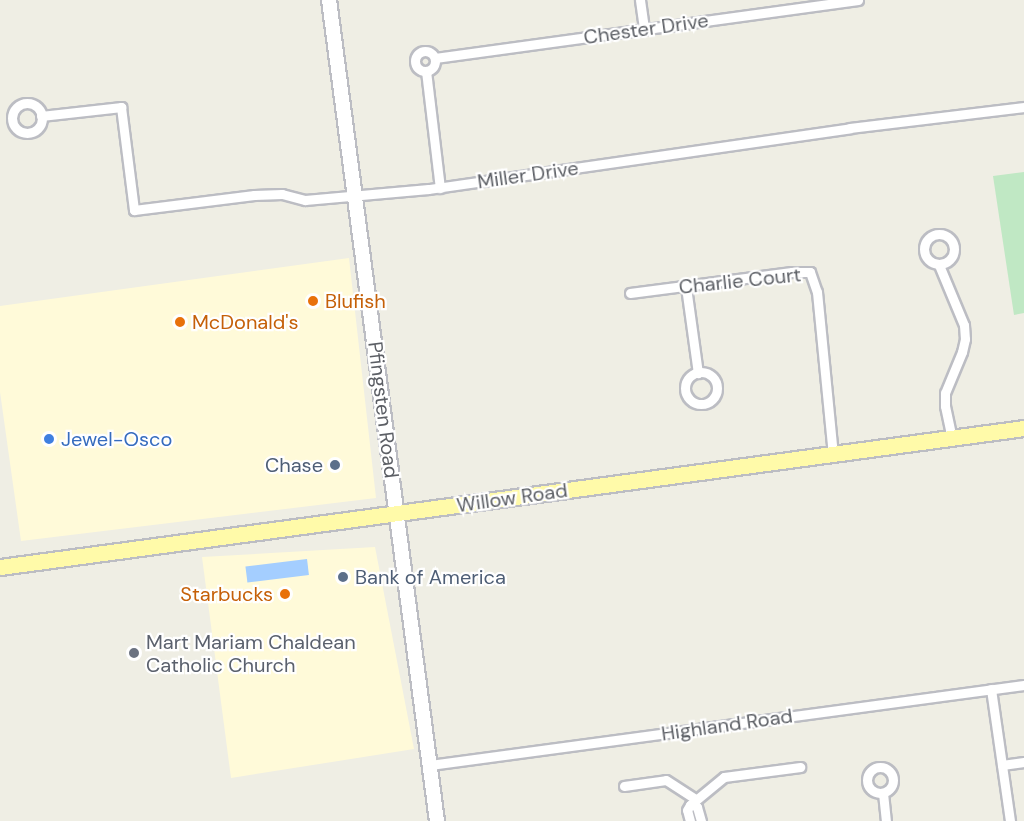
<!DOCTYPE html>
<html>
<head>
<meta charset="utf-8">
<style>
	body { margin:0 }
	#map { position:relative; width:1024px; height:821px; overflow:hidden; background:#efeee4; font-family:"DM Sans",sans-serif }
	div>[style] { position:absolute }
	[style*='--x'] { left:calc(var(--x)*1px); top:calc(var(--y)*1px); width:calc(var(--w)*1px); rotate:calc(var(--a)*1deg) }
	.commercial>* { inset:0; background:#fffad9 }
	.green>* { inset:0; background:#c0e8c4 }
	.water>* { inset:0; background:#a4ceff; transform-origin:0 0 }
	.roads { filter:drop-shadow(2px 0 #bcbdc3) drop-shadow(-2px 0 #bcbdc3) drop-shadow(0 2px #bcbdc3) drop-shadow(0 -2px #bcbdc3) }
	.street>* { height:9px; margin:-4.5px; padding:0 4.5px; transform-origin:4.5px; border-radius:4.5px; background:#fff }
	.street>.ring { margin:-4.5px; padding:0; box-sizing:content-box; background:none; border:9px solid #fff; border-radius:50% }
	.secondary>* { height:14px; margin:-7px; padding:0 7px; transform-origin:7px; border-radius:7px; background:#fff }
	.primary>* { height:15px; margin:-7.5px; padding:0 7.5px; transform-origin:7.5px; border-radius:7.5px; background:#fffaa9 }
	.dots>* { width:16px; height:16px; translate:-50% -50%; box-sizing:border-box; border:3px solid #fff; border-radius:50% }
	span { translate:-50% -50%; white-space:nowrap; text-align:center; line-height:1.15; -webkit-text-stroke:4.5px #fff; paint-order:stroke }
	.street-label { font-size:20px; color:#5c5f65 }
	.food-label { font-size:20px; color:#c56008 }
	.left { translate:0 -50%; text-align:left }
	.right { translate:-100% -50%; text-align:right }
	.shop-label { font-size:20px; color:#366cbe }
	.service-label { font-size:20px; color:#4e5e75 }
	.worship-label { font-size:20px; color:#5b616d }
</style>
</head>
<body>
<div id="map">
	<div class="commercial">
		<i style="clip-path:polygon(349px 258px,376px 498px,21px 541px,0 392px,0 306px)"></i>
		<i style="clip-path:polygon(375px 547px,414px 749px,231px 778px,202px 557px)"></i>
	</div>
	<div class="green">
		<i style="clip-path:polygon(1024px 172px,1024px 313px,1014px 315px,993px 176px)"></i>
	</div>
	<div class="water">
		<i style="left:307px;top:559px;width:16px;height:62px;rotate:83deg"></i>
	</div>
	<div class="roads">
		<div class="street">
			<i style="--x:640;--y:0;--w:30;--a:82"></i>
			<i class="ring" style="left:415px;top:51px;width:11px;height:11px"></i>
			<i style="--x:435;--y:58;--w:427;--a:-7.8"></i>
			<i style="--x:426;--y:71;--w:118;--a:83.2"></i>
			<i class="ring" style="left:12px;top:103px;width:21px;height:21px"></i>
			<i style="--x:41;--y:116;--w:81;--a:-6.4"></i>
			<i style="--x:121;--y:107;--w:104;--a:82.8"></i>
			<i style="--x:134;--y:210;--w:121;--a:-7.1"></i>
			<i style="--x:254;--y:195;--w:28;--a:-2"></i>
			<i style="--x:282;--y:194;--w:24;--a:15"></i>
			<i style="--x:305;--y:200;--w:124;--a:-5.1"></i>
			<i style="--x:429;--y:189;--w:425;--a:-8.2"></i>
			<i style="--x:850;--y:128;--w:175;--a:-6.9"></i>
			<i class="ring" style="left:924px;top:234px;width:21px;height:21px"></i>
			<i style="--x:939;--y:265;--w:65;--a:67.4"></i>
			<i style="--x:964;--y:325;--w:14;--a:86"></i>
			<i style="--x:965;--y:339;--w:13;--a:103"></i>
			<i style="--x:962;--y:352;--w:44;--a:112.5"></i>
			<i style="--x:945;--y:393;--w:13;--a:90"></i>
			<i style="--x:945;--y:406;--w:33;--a:78"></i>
			<i style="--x:686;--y:287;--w:87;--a:82.1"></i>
			<i style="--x:630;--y:293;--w:163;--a:-7.4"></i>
			<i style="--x:792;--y:272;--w:18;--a:0"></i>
			<i style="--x:810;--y:272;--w:21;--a:71"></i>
			<i style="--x:817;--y:292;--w:163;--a:84.4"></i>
			<i class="ring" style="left:685px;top:372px;width:23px;height:23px"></i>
			<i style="--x:991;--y:689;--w:133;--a:81.8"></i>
			<i style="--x:430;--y:765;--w:599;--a:-7.67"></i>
			<i style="--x:1002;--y:765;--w:22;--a:-8"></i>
			<i class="ring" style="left:867px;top:767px;width:17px;height:17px"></i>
			<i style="--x:624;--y:786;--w:42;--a:-8.1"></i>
			<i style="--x:666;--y:780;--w:35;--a:33"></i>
			<i style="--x:883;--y:793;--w:28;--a:84"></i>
			<i style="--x:692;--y:804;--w:6;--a:31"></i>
			<i style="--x:697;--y:807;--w:15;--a:74"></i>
			<i style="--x:690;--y:821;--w:11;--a:-105"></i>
			<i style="--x:687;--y:810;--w:6;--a:-59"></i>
			<i style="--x:690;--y:805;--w:44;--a:-39.5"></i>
			<i style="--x:724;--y:777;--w:77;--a:-7.5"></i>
		</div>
		<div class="secondary">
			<i style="--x:329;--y:0;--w:828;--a:82.51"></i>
		</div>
		<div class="primary">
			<i style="--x:0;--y:567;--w:1033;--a:-7.73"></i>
		</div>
	</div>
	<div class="dots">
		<i style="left:313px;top:301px;background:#e8710a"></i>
		<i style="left:180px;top:322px;background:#e8710a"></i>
		<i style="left:49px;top:439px;background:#3f7fe0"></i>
		<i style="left:335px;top:465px;background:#5c6f8a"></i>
		<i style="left:343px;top:577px;background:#5c6f8a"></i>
		<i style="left:285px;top:594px;background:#e8710a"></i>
		<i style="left:134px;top:653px;background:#6b7280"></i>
	</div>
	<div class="street-label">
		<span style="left:646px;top:29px;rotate:-8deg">Chester Drive</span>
		<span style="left:528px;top:175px;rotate:-8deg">Miller Drive</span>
		<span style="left:740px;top:281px;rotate:-6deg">Charlie Court</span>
		<span style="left:383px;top:410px;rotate:83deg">Pfingsten Road</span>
		<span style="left:512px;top:498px;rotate:-8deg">Willow Road</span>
		<span style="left:727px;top:725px;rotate:-8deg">Highland Road</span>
	</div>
	<div class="food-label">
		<span class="left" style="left:325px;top:301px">Blufish</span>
		<span class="left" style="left:192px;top:322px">McDonald's</span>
		<span class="right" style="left:273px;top:594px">Starbucks</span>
	</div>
	<div class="shop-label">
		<span class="left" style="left:61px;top:439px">Jewel-Osco</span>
	</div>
	<div class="service-label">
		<span class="right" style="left:323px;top:465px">Chase</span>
		<span class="left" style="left:355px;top:577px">Bank of America</span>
	</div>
	<div class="worship-label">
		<span class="left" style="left:146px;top:654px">Mart Mariam Chaldean<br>Catholic Church</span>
	</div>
</div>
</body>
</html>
